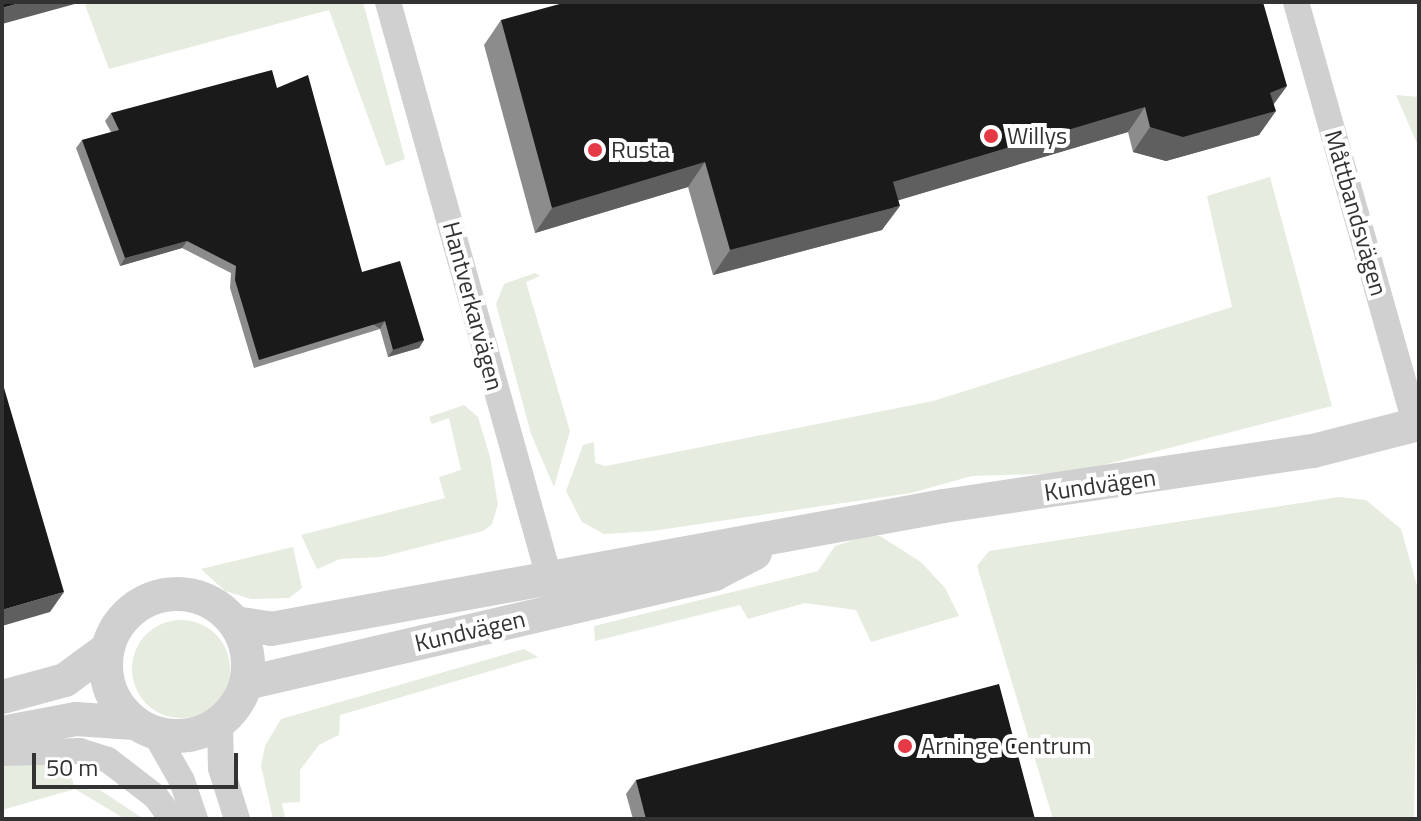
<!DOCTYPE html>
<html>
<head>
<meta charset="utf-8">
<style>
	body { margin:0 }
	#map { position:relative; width:1421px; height:821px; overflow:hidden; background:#fff; font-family:"Titillium Web",sans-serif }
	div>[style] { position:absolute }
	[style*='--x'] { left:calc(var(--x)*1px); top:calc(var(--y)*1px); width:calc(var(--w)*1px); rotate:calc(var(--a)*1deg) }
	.green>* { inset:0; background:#e6ecdf }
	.round { border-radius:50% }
	.minor>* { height:26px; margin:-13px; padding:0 13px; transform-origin:13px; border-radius:13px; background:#d0d0d0 }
	.tertiary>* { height:34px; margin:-17px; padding:0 17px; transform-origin:17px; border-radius:17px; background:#d0d0d0 }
	.tertiary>.ring { margin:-17px; padding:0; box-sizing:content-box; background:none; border:34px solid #d0d0d0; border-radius:50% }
	.wall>* { inset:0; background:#8c8c8c }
	.shaded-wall>* { inset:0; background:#5f5f5f; transform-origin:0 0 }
	.building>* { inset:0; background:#1a1a1a }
	.dots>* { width:22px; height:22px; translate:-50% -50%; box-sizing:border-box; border:4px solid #fff; border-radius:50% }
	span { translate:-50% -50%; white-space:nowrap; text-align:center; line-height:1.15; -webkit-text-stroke:8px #fff; paint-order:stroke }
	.poi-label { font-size:24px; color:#333 }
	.left { translate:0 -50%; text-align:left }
	.street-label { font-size:24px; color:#333 }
	.frame { position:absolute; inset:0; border:4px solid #333; pointer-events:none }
	.scale { position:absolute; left:32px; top:753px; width:206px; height:36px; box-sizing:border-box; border:4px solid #333; border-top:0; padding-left:10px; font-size:24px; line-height:28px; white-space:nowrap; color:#333; -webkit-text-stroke:6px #fff; paint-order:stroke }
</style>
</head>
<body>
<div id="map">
	<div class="green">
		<i style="clip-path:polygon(97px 2px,363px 2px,405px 159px,386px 166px,329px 10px,109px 69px,85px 5px)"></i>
		<i style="clip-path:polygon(1396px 95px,1419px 97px,1419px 148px)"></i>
		<i style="clip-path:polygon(1270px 177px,1332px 406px,1072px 473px,972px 476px,911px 493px,652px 531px,604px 534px,582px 522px,566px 491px,583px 445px,594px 442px,595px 463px,606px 466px,933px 401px,1232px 307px,1207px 196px)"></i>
		<i style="clip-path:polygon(535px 273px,540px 276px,526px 282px,570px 431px,554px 487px,531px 434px,496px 304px,504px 284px)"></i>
		<i style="clip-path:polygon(464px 405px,478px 417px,490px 457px,498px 504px,492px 524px,483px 531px,381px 557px,340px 559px,317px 569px,301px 535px,445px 498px,439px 477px,461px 470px,449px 418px,432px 424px,429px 417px)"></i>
		<i style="clip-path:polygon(1339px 497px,1366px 500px,1401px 529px,1418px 589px,1414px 819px,1053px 819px,977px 566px,989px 551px)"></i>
		<i style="clip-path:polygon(866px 536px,880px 536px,921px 562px,945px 588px,959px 616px,871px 642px,856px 610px,805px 603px,748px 619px,740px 605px,595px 641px,594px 626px,818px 571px,835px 546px)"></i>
		<i style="clip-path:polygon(293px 547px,302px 588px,289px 598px,251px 599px,225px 591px,201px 569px)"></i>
		<i class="round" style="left:132px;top:620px;width:98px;height:98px"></i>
		<i style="clip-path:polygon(524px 649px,538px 657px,340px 715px,339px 735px,319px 745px,300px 770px,300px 802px,282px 803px,285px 819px,273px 819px,261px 766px,265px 746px,281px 719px)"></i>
		<i style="clip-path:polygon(37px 758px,67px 762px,75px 789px,100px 790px,144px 819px,125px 819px,75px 789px,2px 810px,2px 766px)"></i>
	</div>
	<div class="minor">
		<i style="--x:388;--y:2;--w:616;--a:74.36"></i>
		<i style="--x:1296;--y:2;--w:440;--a:74.2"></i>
		<i style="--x:220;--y:724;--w:44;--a:88.7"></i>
		<i style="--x:221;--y:768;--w:53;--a:72.6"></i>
		<i style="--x:156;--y:735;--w:53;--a:60.5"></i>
		<i style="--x:182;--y:781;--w:40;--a:71.1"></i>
		<i style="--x:2;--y:753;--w:78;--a:-1.5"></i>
		<i style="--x:80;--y:751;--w:29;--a:18"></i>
		<i style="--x:108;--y:760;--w:61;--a:37.6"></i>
		<i style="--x:156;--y:797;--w:27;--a:54"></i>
	</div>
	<div class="tertiary">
		<i class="ring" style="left:106px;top:594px;width:108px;height:108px"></i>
		<i style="--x:235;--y:623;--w:36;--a:9"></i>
		<i style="--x:271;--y:629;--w:684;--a:-10.36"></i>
		<i style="--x:944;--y:506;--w:373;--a:-8.5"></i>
		<i style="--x:1313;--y:451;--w:109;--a:-14.3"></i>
		<i style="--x:247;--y:683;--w:480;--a:-13.1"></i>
		<i style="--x:714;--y:574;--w:46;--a:-27.1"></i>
		<i style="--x:2;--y:697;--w:65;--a:-15.1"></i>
		<i style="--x:65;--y:680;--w:52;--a:-36.4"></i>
		<i style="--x:2;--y:733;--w:75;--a:-10.7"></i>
		<i style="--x:76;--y:719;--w:58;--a:3.9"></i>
	</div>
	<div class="wall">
		<i style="clip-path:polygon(501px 20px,1287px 86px,1274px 104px,1259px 135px,1166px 161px,1133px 152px,1128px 132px,898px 200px,882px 230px,713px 275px,688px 187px,535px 233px,484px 45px)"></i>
		<i style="clip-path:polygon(277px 88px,362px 272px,424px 340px,419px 348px,388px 357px,380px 329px,254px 368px,230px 288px,231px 273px,182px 248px,120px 266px,76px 148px,82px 140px,111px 132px,105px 121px,111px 113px)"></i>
		<i style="clip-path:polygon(636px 780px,1035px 819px,633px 819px,626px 794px)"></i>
	</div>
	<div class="shaded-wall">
		<i style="clip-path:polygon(24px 2px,82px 2px,2px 24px,2px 8px)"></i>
		<i style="clip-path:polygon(1287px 86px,1269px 110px,1276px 111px,1259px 135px,1166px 161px,1133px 152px,1150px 127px,1270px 93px)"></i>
		<i style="clip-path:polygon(1145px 107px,1128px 132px,876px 207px,893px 182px)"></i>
		<i style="clip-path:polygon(705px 162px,688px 187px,535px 233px,552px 208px)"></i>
		<i style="clip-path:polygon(900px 206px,882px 230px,713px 275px,730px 250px)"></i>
		<i style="clip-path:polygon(187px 241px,182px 248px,120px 266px,125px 258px)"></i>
		<i style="left:385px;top:321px;width:9px;height:132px;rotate:122deg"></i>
		<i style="clip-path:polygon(424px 340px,419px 348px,388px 357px,393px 350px)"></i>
		<i style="clip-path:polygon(64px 592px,50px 612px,2px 626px,2px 610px)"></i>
	</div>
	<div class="building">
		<i style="clip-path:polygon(2px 2px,24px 2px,2px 8px)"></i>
		<i style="clip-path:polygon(567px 2px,1263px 2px,1287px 86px,1270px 93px,1276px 111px,1183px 137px,1150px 127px,1145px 107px,893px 182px,900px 206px,730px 250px,705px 162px,552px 208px,501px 20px)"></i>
		<i style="clip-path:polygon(272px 70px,277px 88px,308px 75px,362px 272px,400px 261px,424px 340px,393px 350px,385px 321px,259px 360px,235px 280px,236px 266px,187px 241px,125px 258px,82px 140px,119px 130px,111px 113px)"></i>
		<i style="clip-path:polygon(2px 381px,64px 592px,2px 610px)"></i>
		<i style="clip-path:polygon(999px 684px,1035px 819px,646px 819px,636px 780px)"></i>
	</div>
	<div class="dots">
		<i style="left:991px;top:136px;background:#e63946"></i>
		<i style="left:595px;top:150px;background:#e63946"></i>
		<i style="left:905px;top:746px;background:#e63946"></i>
	</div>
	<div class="poi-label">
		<span class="left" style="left:1007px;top:136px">Willys</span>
		<span class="left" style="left:611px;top:150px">Rusta</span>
		<span class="left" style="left:921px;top:746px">Arninge Centrum</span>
	</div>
	<div class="street-label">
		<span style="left:1356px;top:213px;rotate:74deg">Måttbandsvägen</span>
		<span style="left:473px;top:306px;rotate:75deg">Hantverkarvägen</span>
		<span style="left:1100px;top:485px;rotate:-8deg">Kundvägen</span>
		<span style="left:470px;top:631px;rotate:-13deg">Kundvägen</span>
	</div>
	<div class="frame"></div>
	<div class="scale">50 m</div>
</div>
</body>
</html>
